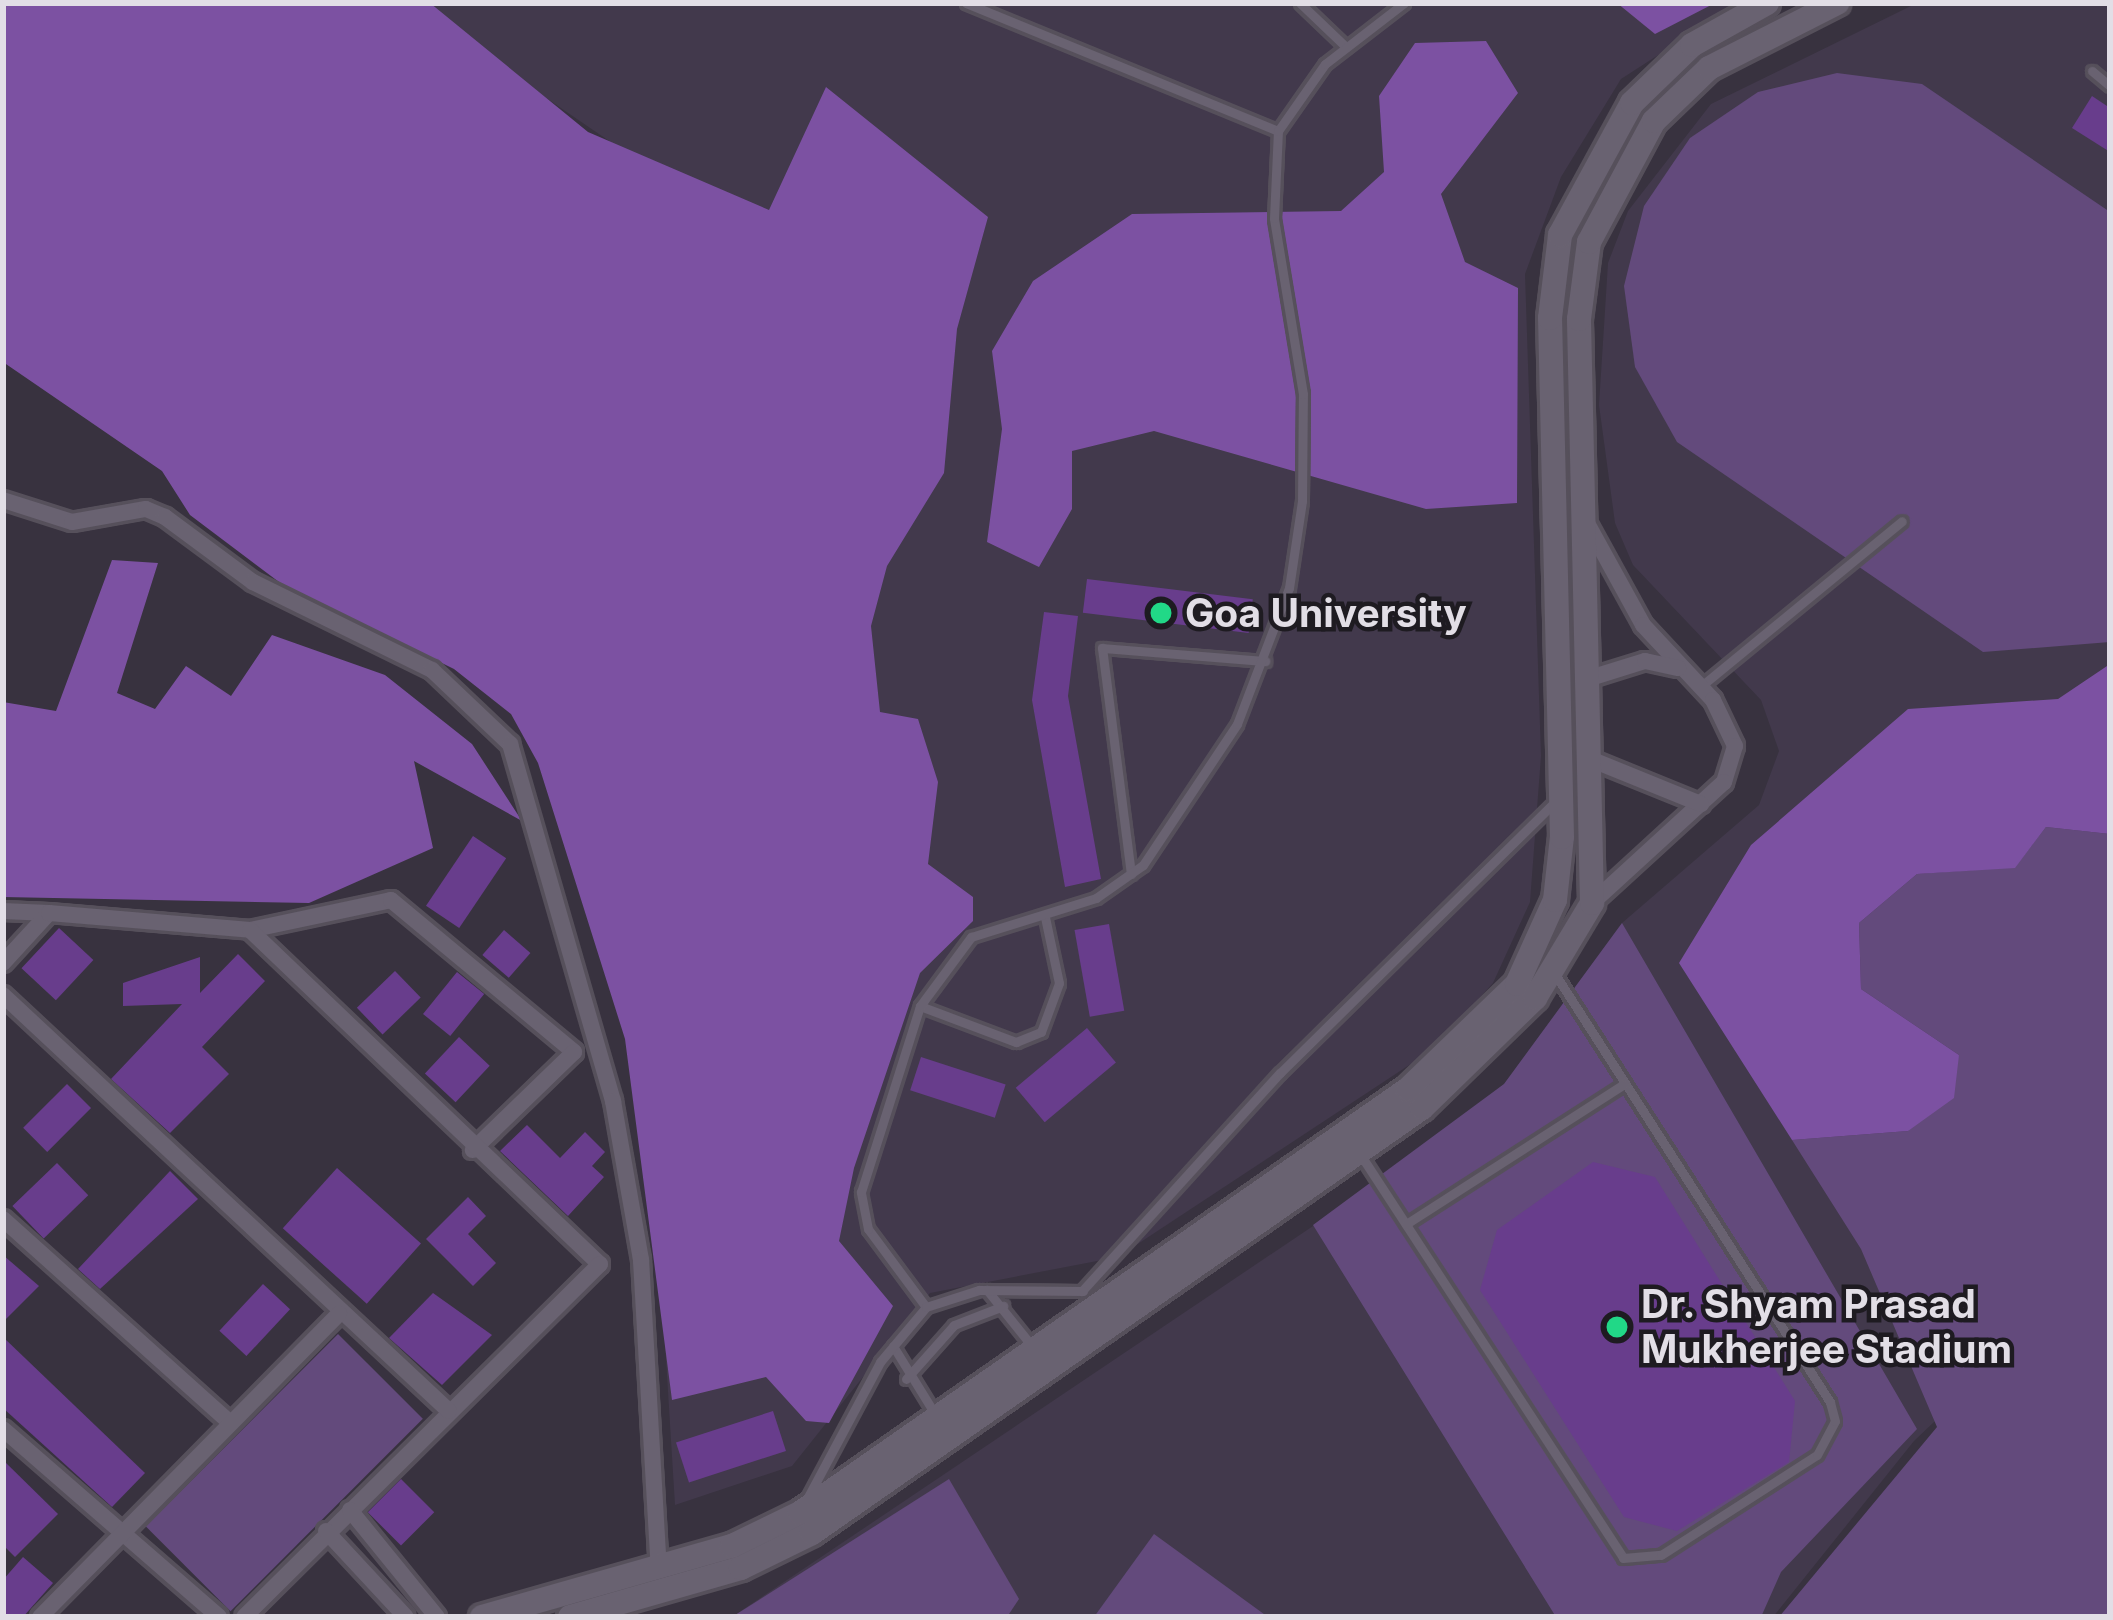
<!DOCTYPE html>
<html>
<head>
<meta charset="utf-8">
<style>
	body { margin:0 }
	#map { position:relative; width:2113px; height:1620px; overflow:hidden; background:#38323f; font-family:Inter,sans-serif }
	div>[style] { position:absolute }
	[style*='--x'] { left:calc(var(--x)*1px); top:calc(var(--y)*1px); width:calc(var(--w)*1px); rotate:calc(var(--a)*1deg) }
	.built>* { inset:0; background:#42394c }
	.green>* { inset:0; background:#634a7c; transform-origin:0 0 }
	.forest>* { inset:0; background:#7c51a2 }
	.building>* { inset:0; background:#683d8c; transform-origin:0 0 }
	.roads { filter:drop-shadow(3px 0 #56505b) drop-shadow(-3px 0 #56505b) drop-shadow(0 3px #56505b) drop-shadow(0 -3px #56505b) }
	.service>* { height:9px; margin:-4.5px; padding:0 4.5px; transform-origin:4.5px; border-radius:4.5px; background:#696271 }
	.minor>* { height:16px; margin:-8px; padding:0 8px; transform-origin:8px; border-radius:8px; background:#696271 }
	.secondary>* { height:24px; margin:-12px; padding:0 12px; transform-origin:12px; border-radius:12px; background:#696271 }
	.dots>* { width:33px; height:33px; translate:-50% -50%; box-sizing:border-box; border:6px solid #1e1b21; border-radius:50% }
	span { translate:-50% -50%; white-space:nowrap; text-align:center; line-height:1.15; -webkit-text-stroke:9px #1e1b21; paint-order:stroke }
	.poi-label { font-size:39px; color:#e2dee6; font-weight:700 }
	.left { translate:0 -50%; text-align:left }
	.frame { position:absolute; inset:0; border:6px solid #e2dee6; pointer-events:none }
</style>
</head>
<body>
<div id="map">
	<div class="built">
		<i style="clip-path:polygon(407px 3px,1739px 3px,1621px 79px,1561px 177px,1525px 274px,1541px 756px,1530px 902px,1493px 983px,1432px 1050px,1118px 1257px,930px 1293px,792px 1466px,675px 1505px,646px 1034px,879px 325px)"></i>
		<i style="clip-path:polygon(1917px 3px,2110px 3px,2110px 1255px,1914px 1441px,1773px 1617px,732px 1617px,1411px 1160px,1504px 1084px,1622px 923px,1759px 805px,1779px 751px,1761px 700px,1633px 565px,1615px 523px,1599px 405px,1608px 263px,1628px 211px,1711px 104px)"></i>
	</div>
	<div class="green">
		<i style="clip-path:polygon(1837px 73px,1922px 84px,2110px 212px,2110px 642px,1983px 652px,1677px 442px,1635px 367px,1624px 286px,1644px 206px,1690px 138px,1758px 92px)"></i>
		<i style="clip-path:polygon(2046px 827px,2110px 834px,2110px 1617px,1779px 1617px,1937px 1427px,1861px 1249px,1792px 1140px,1908px 1131px,1959px 1055px,1861px 989px,1859px 923px,1917px 874px,2015px 867px)"></i>
		<i style="clip-path:polygon(1622px 923px,1917px 1429px,1781px 1572px,1761px 1617px,1556px 1617px,1313px 1225px,1504px 1084px)"></i>
		<i style="left:338px;top:1334px;width:120px;height:272px;rotate:45deg"></i>
		<i style="clip-path:polygon(949px 1479px,1019px 1599px,1007px 1617px,732px 1617px)"></i>
		<i style="clip-path:polygon(1154px 1534px,1268px 1617px,1094px 1617px)"></i>
	</div>
	<div class="forest">
		<i style="clip-path:polygon(3px 3px,430px 3px,588px 132px,769px 210px,826px 87px,988px 217px,957px 329px,944px 473px,887px 566px,871px 626px,880px 712px,918px 719px,938px 782px,928px 864px,973px 897px,973px 921px,920px 973px,854px 1168px,839px 1241px,893px 1306px,829px 1423px,806px 1421px,766px 1377px,672px 1400px,625px 1039px,538px 763px,511px 714px,454px 669px,283px 585px,190px 515px,162px 471px,3px 362px)"></i>
		<i style="clip-path:polygon(1617px 3px,1715px 3px,1655px 34px)"></i>
		<i style="clip-path:polygon(1486px 41px,1518px 93px,1441px 194px,1465px 262px,1518px 288px,1517px 503px,1426px 509px,1154px 431px,1072px 451px,1072px 509px,1039px 567px,987px 542px,1002px 429px,992px 351px,1033px 281px,1132px 214px,1341px 211px,1384px 172px,1379px 96px,1415px 43px)"></i>
		<i style="clip-path:polygon(112px 560px,158px 563px,117px 693px,155px 709px,186px 666px,231px 696px,272px 635px,385px 675px,472px 744px,522px 821px,414px 761px,433px 848px,309px 903px,3px 897px,3px 702px,56px 711px)"></i>
		<i style="clip-path:polygon(2110px 664px,2110px 834px,2046px 827px,2015px 868px,1917px 874px,1859px 923px,1861px 989px,1959px 1055px,1954px 1098px,1908px 1131px,1792px 1140px,1679px 963px,1751px 845px,1908px 709px,2058px 699px)"></i>
	</div>
	<div class="building">
		<i style="clip-path:polygon(2092px 96px,2110px 108px,2110px 152px,2072px 128px)"></i>
		<i style="left:1087px;top:579px;width:167px;height:34px;rotate:7deg"></i>
		<i style="clip-path:polygon(1044px 612px,1078px 616px,1068px 696px,1101px 879px,1065px 887px,1032px 700px)"></i>
		<i style="left:473px;top:836px;width:40px;height:84px;rotate:34deg"></i>
		<i style="left:1109px;top:924px;width:88px;height:35px;rotate:80deg"></i>
		<i style="left:59px;top:928px;width:47px;height:55px;rotate:43deg"></i>
		<i style="left:504px;top:930px;width:35px;height:33px;rotate:41deg"></i>
		<i style="clip-path:polygon(238px 954px,265px 981px,202px 1047px,229px 1074px,170px 1133px,111px 1079px,182px 1004px,123px 1006px,123px 983px,200px 957px,200px 993px)"></i>
		<i style="left:395px;top:971px;width:37px;height:53px;rotate:46deg"></i>
		<i style="left:457px;top:972px;width:35px;height:54px;rotate:39deg"></i>
		<i style="left:1087px;top:1028px;width:45px;height:93px;rotate:50deg"></i>
		<i style="left:459px;top:1037px;width:42px;height:50px;rotate:43deg"></i>
		<i style="left:921px;top:1057px;width:89px;height:35px;rotate:18deg"></i>
		<i style="left:67px;top:1084px;width:34px;height:62px;rotate:45deg"></i>
		<i style="clip-path:polygon(527px 1125px,560px 1158px,585px 1132px,605px 1152px,592px 1166px,604px 1177px,568px 1216px,500px 1151px)"></i>
		<i style="clip-path:polygon(1593px 1162px,1655px 1177px,1795px 1401px,1789px 1462px,1677px 1531px,1624px 1517px,1480px 1290px,1497px 1230px)"></i>
		<i style="left:57px;top:1163px;width:45px;height:62px;rotate:46deg"></i>
		<i style="left:337px;top:1168px;width:113px;height:81px;rotate:42deg"></i>
		<i style="clip-path:polygon(170px 1171px,198px 1199px,100px 1289px,78px 1269px)"></i>
		<i style="clip-path:polygon(468px 1197px,486px 1216px,468px 1234px,496px 1263px,473px 1286px,426px 1239px)"></i>
		<i style="clip-path:polygon(3px 1255px,39px 1286px,3px 1322px)"></i>
		<i style="left:263px;top:1284px;width:37px;height:64px;rotate:43deg"></i>
		<i style="clip-path:polygon(433px 1293px,492px 1335px,442px 1385px,389px 1338px)"></i>
		<i style="clip-path:polygon(3px 1337px,145px 1473px,112px 1507px,3px 1408px)"></i>
		<i style="left:773px;top:1411px;width:42px;height:102px;rotate:72deg"></i>
		<i style="clip-path:polygon(3px 1460px,58px 1514px,15px 1557px,3px 1545px)"></i>
		<i style="left:401px;top:1479px;width:47px;height:47px;rotate:45deg"></i>
		<i style="clip-path:polygon(23px 1557px,53px 1583px,23px 1617px,3px 1617px,3px 1580px)"></i>
	</div>
	<div class="roads">
		<div class="service">
			<i style="--x:966;--y:3;--w:337;--a:22.3"></i>
			<i style="--x:1300;--y:3;--w:64;--a:43.7"></i>
			<i style="--x:2092;--y:71;--w:23;--a:40"></i>
			<i style="--x:1700;--y:687;--w:261;--a:-39.4"></i>
			<i style="--x:1131;--y:874;--w:228;--a:-97.3"></i>
			<i style="--x:1102;--y:648;--w:164;--a:4.6"></i>
			<i style="--x:920;--y:1006;--w:103;--a:20.6"></i>
			<i style="--x:1016;--y:1042;--w:27;--a:-22"></i>
			<i style="--x:1041;--y:1032;--w:52;--a:-69.8"></i>
			<i style="--x:1059;--y:983;--w:67;--a:-102"></i>
			<i style="--x:1360;--y:1154;--w:482;--a:56.9"></i>
			<i style="--x:1623;--y:1558;--w:38;--a:-5"></i>
			<i style="--x:1661;--y:1555;--w:185;--a:-32.7"></i>
			<i style="--x:1817;--y:1455;--w:38;--a:-62"></i>
			<i style="--x:1835;--y:1421;--w:20;--a:-105"></i>
			<i style="--x:1830;--y:1402;--w:512;--a:-122.73"></i>
			<i style="--x:1406;--y:1224;--w:259;--a:-32.7"></i>
			<i style="--x:987;--y:1290;--w:70;--a:51.3"></i>
			<i style="--x:1082;--y:1291;--w:294;--a:-47.8"></i>
			<i style="--x:1280;--y:1073;--w:390;--a:-44.6"></i>
			<i style="--x:926;--y:1307;--w:97;--a:-126.6"></i>
			<i style="--x:868;--y:1229;--w:38;--a:-101"></i>
			<i style="--x:861;--y:1192;--w:195;--a:-72.4"></i>
			<i style="--x:920;--y:1006;--w:86;--a:-53.5"></i>
			<i style="--x:971;--y:937;--w:131;--a:-17.3"></i>
			<i style="--x:1096;--y:898;--w:57;--a:-35.1"></i>
			<i style="--x:1143;--y:865;--w:169;--a:-56.3"></i>
			<i style="--x:1237;--y:724;--w:146;--a:-69.1"></i>
			<i style="--x:1289;--y:588;--w:88;--a:-81.5"></i>
			<i style="--x:1302;--y:501;--w:107;--a:-89.5"></i>
			<i style="--x:1303;--y:394;--w:178;--a:-99.4"></i>
			<i style="--x:1274;--y:218;--w:87;--a:-87.4"></i>
			<i style="--x:1278;--y:131;--w:82;--a:-55"></i>
			<i style="--x:1325;--y:64;--w:100;--a:-37.7"></i>
			<i style="--x:893;--y:1346;--w:80;--a:58.3"></i>
			<i style="--x:906;--y:1379;--w:72;--a:-48.4"></i>
			<i style="--x:954;--y:1325;--w:53;--a:-21.2"></i>
			<i style="--x:808;--y:1497;--w:153;--a:-61.9"></i>
			<i style="--x:880;--y:1362;--w:72;--a:-50.1"></i>
			<i style="--x:926;--y:1307;--w:56;--a:-17.8"></i>
			<i style="--x:979;--y:1290;--w:104;--a:0.6"></i>
		</div>
		<div class="minor">
			<i style="--x:3;--y:500;--w:72;--a:17.7"></i>
			<i style="--x:72;--y:522;--w:75;--a:-10"></i>
			<i style="--x:146;--y:509;--w:21;--a:23"></i>
			<i style="--x:165;--y:517;--w:109;--a:36.5"></i>
			<i style="--x:253;--y:582;--w:199;--a:26.2"></i>
			<i style="--x:432;--y:670;--w:108;--a:43.5"></i>
			<i style="--x:510;--y:744;--w:372;--a:73.9"></i>
			<i style="--x:613;--y:1101;--w:161;--a:80"></i>
			<i style="--x:641;--y:1260;--w:310;--a:86.7"></i>
			<i style="--x:1587;--y:523;--w:116;--a:61.2"></i>
			<i style="--x:1643;--y:625;--w:103;--a:47"></i>
			<i style="--x:1713;--y:700;--w:51;--a:64.4"></i>
			<i style="--x:1735;--y:746;--w:38;--a:107"></i>
			<i style="--x:1724;--y:782;--w:179;--a:137.5"></i>
			<i style="--x:1587;--y:679;--w:61;--a:-17.2"></i>
			<i style="--x:1645;--y:661;--w:34;--a:12"></i>
			<i style="--x:1590;--y:759;--w:120;--a:22.1"></i>
			<i style="--x:3;--y:911;--w:46;--a:2.5"></i>
			<i style="--x:250;--y:930;--w:144;--a:-12"></i>
			<i style="--x:391;--y:900;--w:238;--a:39.7"></i>
			<i style="--x:574;--y:1052;--w:141;--a:135.9"></i>
			<i style="--x:3;--y:963;--w:68;--a:-47.4"></i>
			<i style="--x:49;--y:913;--w:202;--a:4.8"></i>
			<i style="--x:250;--y:930;--w:484;--a:43.7"></i>
			<i style="--x:600;--y:1264;--w:501;--a:135.24"></i>
			<i style="--x:3;--y:995;--w:610;--a:43.01"></i>
			<i style="--x:3;--y:1219;--w:304;--a:41.9"></i>
			<i style="--x:3;--y:1429;--w:286;--a:41"></i>
			<i style="--x:350;--y:1510;--w:138;--a:50.9"></i>
			<i style="--x:326;--y:1531;--w:117;--a:47.1"></i>
			<i style="--x:40;--y:1617;--w:426;--a:-45.4"></i>
		</div>
		<div class="secondary">
			<i style="--x:482;--y:1617;--w:260;--a:-15.9"></i>
			<i style="--x:732;--y:1546;--w:76;--a:-25.9"></i>
			<i style="--x:800;--y:1513;--w:741;--a:-34.89"></i>
			<i style="--x:1408;--y:1089;--w:151;--a:-43.9"></i>
			<i style="--x:1517;--y:984;--w:92;--a:-65.7"></i>
			<i style="--x:1555;--y:900;--w:63;--a:-83.7"></i>
			<i style="--x:1562;--y:837;--w:519;--a:-91.32"></i>
			<i style="--x:1550;--y:318;--w:84;--a:-83.1"></i>
			<i style="--x:1560;--y:235;--w:150;--a:-61.4"></i>
			<i style="--x:1632;--y:103;--w:83;--a:-44"></i>
			<i style="--x:1692;--y:45;--w:86;--a:-29.2"></i>
			<i style="--x:570;--y:1617;--w:178;--a:-16"></i>
			<i style="--x:741;--y:1568;--w:79;--a:-26.2"></i>
			<i style="--x:812;--y:1533;--w:743;--a:-34.87"></i>
			<i style="--x:1422;--y:1108;--w:158;--a:-44.2"></i>
			<i style="--x:1535;--y:998;--w:111;--a:-59"></i>
			<i style="--x:1592;--y:903;--w:584;--a:-91.28"></i>
			<i style="--x:1579;--y:319;--w:78;--a:-82.6"></i>
			<i style="--x:1589;--y:242;--w:137;--a:-61.8"></i>
			<i style="--x:1654;--y:121;--w:76;--a:-43.9"></i>
			<i style="--x:1709;--y:68;--w:144;--a:-26.9"></i>
		</div>
	</div>
	<div class="dots">
		<i style="left:1161px;top:613px;background:#21d887"></i>
		<i style="left:1617px;top:1327px;background:#21d887"></i>
	</div>
	<div class="poi-label">
		<span class="left" style="left:1185px;top:613px">Goa University</span>
		<span class="left" style="left:1641px;top:1327px">Dr. Shyam Prasad<br>Mukherjee Stadium</span>
	</div>
	<div class="frame"></div>
</div>
</body>
</html>
